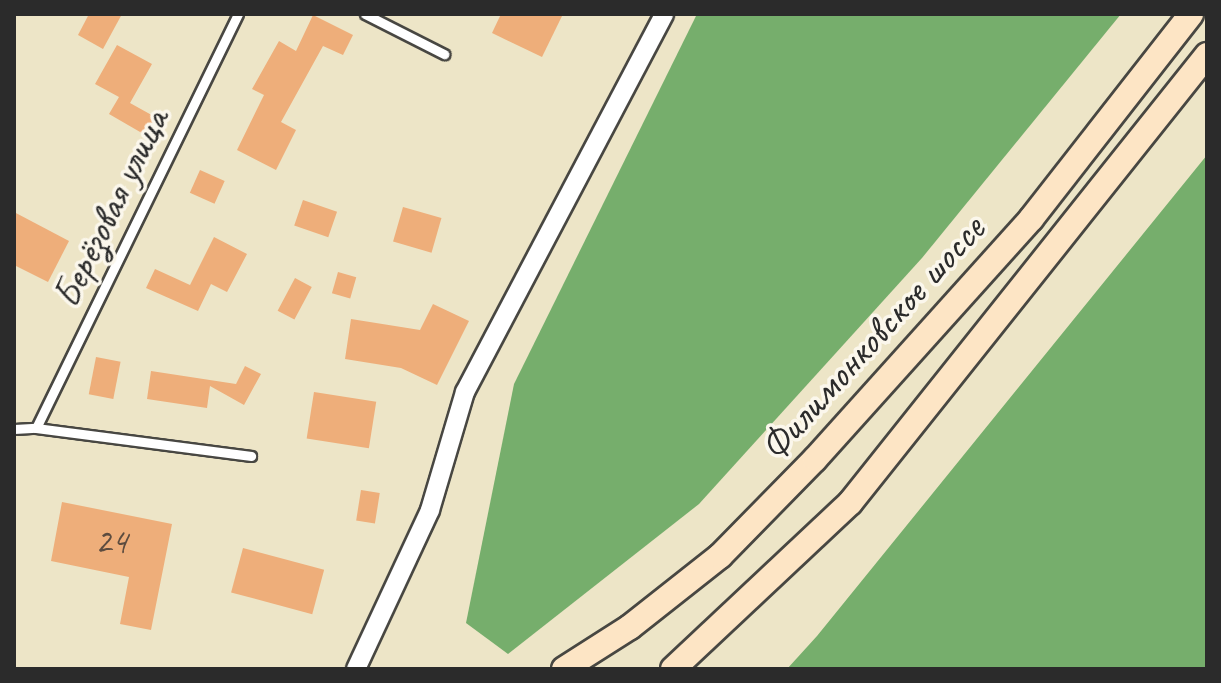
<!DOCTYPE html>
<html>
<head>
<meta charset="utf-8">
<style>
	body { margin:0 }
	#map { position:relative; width:1221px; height:683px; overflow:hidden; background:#ede5c7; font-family:Caveat,sans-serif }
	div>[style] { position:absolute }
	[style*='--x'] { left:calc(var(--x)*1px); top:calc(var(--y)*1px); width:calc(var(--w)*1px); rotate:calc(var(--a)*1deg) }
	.forest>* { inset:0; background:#76ae6c }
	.building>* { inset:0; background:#eeae7a; transform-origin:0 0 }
	.roads { filter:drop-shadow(2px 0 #484742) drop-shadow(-2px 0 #484742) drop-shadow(0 2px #484742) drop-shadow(0 -2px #484742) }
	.service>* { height:9px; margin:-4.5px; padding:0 4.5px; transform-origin:4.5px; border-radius:4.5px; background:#fff }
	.minor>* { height:18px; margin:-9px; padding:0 9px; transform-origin:9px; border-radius:9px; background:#fff }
	.secondary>* { height:24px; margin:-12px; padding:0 12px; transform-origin:12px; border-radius:12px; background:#fde5c5 }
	span { translate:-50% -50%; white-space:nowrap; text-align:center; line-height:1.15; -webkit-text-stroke:7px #fbf7ec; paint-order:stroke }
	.number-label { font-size:36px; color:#5c4c3f }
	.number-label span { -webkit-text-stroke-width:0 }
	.street-label { font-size:40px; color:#2b2b2b }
	.frame { position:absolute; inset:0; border:16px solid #2b2b2b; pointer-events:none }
</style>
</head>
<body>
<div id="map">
	<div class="forest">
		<i style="clip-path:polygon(697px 14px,1121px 14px,922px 258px,699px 504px,508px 654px,466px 623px,514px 384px)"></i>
		<i style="clip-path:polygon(1207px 155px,1207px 669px,787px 669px,817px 636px)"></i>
	</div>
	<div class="building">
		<i style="clip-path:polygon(89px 14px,122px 14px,103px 49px,78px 35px)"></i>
		<i style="clip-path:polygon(501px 14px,563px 14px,542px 57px,492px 33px)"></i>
		<i style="clip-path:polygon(313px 15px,353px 35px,343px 55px,323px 46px,281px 122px,296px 130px,276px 170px,237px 150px,264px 95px,252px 89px,279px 41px,296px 51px)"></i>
		<i style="clip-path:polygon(117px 45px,152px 64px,130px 103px,157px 118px,147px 136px,109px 114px,119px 97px,95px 84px)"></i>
		<i style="left:200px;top:170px;width:27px;height:25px;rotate:24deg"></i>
		<i style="left:303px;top:200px;width:36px;height:27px;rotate:19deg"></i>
		<i style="left:403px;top:207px;width:40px;height:36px;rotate:16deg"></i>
		<i style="clip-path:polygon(14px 212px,69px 241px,48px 282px,14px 265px)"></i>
		<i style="clip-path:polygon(214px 237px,247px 254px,227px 292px,211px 284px,198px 311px,146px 288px,155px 269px,190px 285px)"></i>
		<i style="left:338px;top:272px;width:19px;height:22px;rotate:16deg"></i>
		<i style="left:295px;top:278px;width:19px;height:37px;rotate:28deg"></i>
		<i style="clip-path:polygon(433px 304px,469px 321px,437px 385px,401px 368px,345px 359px,351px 319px,420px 330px)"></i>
		<i style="left:96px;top:357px;width:25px;height:38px;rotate:11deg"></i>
		<i style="clip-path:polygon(245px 366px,261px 374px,244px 405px,210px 386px,207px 408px,147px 399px,151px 371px,236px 384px)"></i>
		<i style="left:314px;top:392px;width:63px;height:47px;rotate:9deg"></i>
		<i style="left:361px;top:490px;width:19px;height:31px;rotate:9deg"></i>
		<i style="clip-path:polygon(62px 502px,172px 524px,151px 630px,120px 624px,129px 577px,51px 561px)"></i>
		<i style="left:243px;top:548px;width:84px;height:46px;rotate:15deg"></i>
	</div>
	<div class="roads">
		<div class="service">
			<i style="--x:365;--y:14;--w:89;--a:26.9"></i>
			<i style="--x:36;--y:428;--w:461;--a:-64"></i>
			<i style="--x:14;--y:429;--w:22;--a:-3"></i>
			<i style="--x:36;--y:428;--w:217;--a:7.4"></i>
		</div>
		<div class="minor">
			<i style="--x:356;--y:669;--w:175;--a:-65"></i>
			<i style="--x:430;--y:510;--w:123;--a:-73.5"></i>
			<i style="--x:465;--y:392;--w:427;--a:-62.2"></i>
		</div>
		<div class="secondary">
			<i style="--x:564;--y:669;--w:78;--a:-32.5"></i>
			<i style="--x:630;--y:627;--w:115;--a:-38.3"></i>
			<i style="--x:720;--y:556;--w:136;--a:-45.6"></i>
			<i style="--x:815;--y:459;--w:323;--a:-48"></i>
			<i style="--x:1031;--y:219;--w:260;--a:-52"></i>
			<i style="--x:673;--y:669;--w:243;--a:-43.2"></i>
			<i style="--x:850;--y:503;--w:573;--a:-51.45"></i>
		</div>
	</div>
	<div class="number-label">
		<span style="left:111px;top:542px">24</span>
	</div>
	<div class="street-label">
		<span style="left:110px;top:208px;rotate:-64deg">Берёзовая улица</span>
		<span style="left:872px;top:338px;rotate:-48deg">Филимонковское шоссе</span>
	</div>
	<div class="frame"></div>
</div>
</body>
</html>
